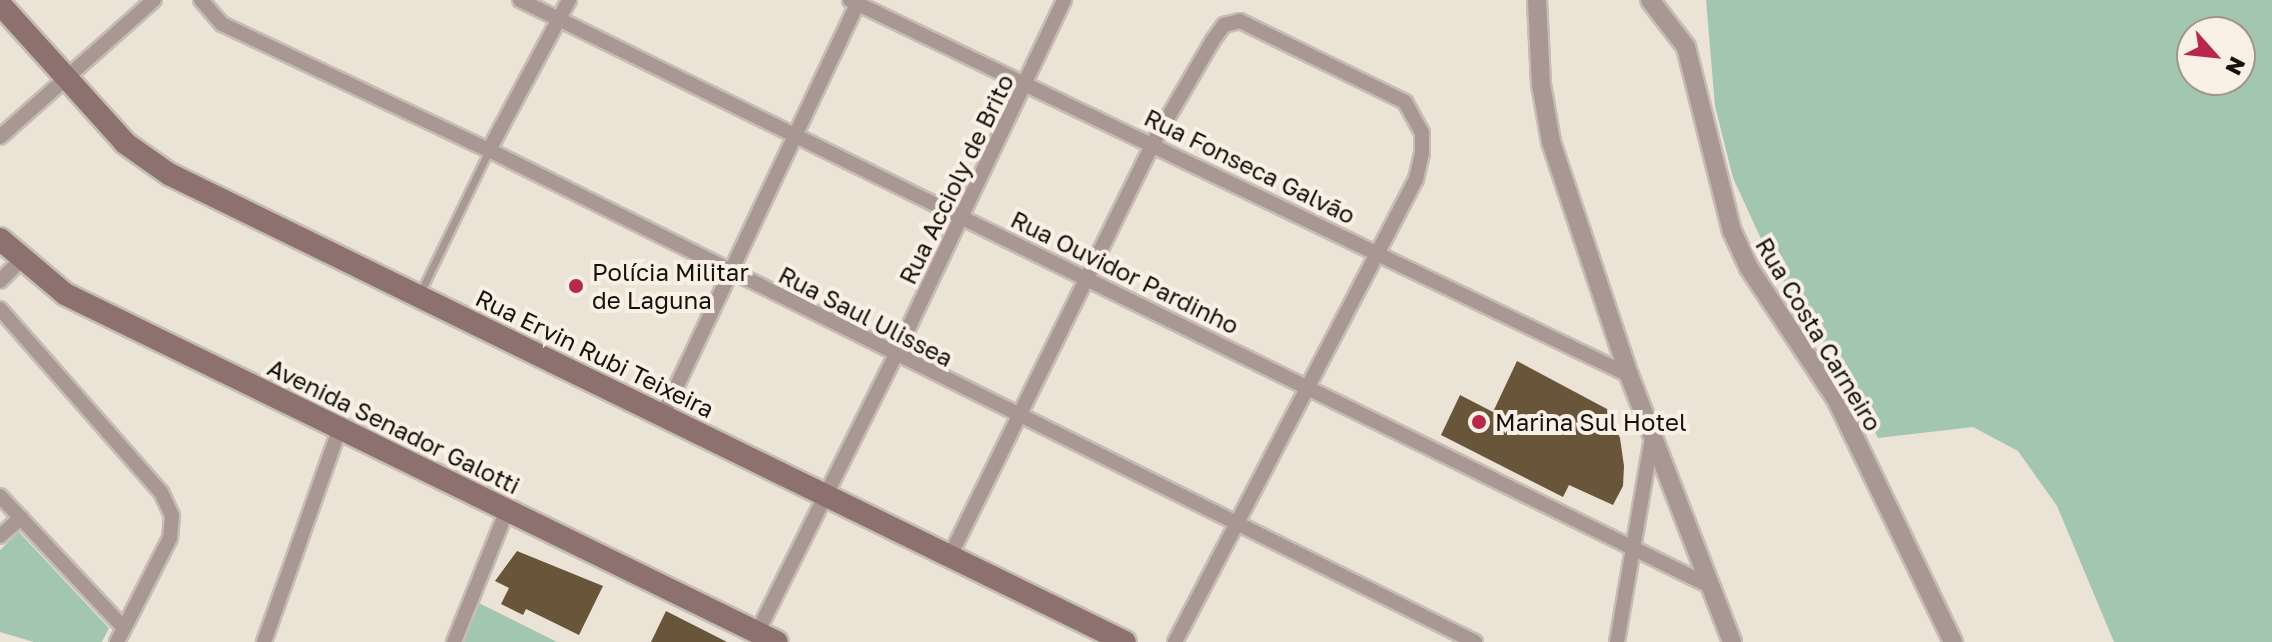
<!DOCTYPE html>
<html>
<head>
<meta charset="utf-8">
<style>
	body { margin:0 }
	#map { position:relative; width:2272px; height:642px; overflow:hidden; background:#ece3d7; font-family:"Golos Text",sans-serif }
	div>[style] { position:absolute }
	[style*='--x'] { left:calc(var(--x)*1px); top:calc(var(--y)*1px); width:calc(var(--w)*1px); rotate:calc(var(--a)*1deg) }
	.green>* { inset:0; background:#a3c6b1 }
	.building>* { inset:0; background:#695539 }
	.roads { filter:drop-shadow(2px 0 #c5bdb3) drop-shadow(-2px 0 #c5bdb3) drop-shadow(0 2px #c5bdb3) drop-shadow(0 -2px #c5bdb3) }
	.service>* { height:7px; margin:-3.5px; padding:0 3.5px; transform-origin:3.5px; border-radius:3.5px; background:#a99794 }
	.minor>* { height:14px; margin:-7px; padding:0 7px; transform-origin:7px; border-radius:7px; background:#a99794 }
	.tertiary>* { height:18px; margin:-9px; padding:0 9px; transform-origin:9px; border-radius:9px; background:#a99794 }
	.secondary>* { height:22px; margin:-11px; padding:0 11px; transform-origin:11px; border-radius:11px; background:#8c716e }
	.dots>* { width:22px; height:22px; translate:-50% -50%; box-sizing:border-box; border:4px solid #f9f0e5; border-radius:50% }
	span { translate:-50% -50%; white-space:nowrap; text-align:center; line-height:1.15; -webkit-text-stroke:8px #f9f0e5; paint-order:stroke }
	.street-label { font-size:24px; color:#15120e }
	.poi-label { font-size:24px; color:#15120e }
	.left { translate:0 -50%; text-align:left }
	.north { position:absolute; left:2176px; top:16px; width:80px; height:80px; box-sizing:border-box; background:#f9f0e5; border:2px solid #9e978f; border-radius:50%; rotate:117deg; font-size:22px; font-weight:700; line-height:32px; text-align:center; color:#15120e }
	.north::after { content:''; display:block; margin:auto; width:28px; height:36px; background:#b8274e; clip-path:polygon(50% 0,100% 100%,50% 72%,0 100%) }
</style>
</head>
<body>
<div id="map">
	<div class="green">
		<i style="clip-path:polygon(evenodd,1706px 0,2272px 0,2272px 642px,2114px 642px,2057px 506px,2018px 451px,1973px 427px,1878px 438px,1850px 383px,1774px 267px,1733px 178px,1715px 106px,1706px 0,2240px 32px,2240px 80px,2192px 80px,2192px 32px,2240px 32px)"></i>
		<i style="clip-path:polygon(19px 532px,109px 628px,102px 642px,34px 642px,0 632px,0 550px)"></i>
		<i style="clip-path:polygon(479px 603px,557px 642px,464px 642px)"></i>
	</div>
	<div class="building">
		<i style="clip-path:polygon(1517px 361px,1607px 409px,1620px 438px,1624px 466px,1623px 486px,1613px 505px,1569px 485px,1563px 497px,1441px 435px,1460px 395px,1493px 412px)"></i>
		<i style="clip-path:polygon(517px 551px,603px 586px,579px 635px,526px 609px,523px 615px,501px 604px,509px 588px,495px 581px)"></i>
		<i style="clip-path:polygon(666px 611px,727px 642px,651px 642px)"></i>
	</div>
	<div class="roads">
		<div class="service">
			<i style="--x:420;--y:293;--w:159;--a:-64.2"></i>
		</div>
		<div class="minor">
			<i style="--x:201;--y:0;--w:32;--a:49"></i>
			<i style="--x:222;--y:24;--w:295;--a:25.3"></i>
			<i style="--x:489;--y:150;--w:1102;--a:26.52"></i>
			<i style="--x:520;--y:0;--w:1326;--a:26.22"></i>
			<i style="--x:850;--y:0;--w:865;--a:25.71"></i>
			<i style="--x:0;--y:137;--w:206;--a:-41.7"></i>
			<i style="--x:489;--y:150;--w:170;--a:-61.9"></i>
			<i style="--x:0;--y:281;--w:30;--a:-45"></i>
			<i style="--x:0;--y:309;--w:244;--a:48.7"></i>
			<i style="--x:161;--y:492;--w:26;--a:65"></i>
			<i style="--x:172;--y:516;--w:22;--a:95"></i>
			<i style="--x:170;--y:538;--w:117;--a:117"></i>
			<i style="--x:663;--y:415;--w:459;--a:-64.7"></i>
			<i style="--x:0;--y:496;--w:181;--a:46.8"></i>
			<i style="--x:0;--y:536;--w:28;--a:-41"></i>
			<i style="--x:950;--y:556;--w:460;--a:-63.8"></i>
			<i style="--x:1153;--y:143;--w:119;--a:-59.8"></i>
			<i style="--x:1213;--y:40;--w:19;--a:-54"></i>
			<i style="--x:1224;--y:25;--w:16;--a:-14"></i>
			<i style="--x:1240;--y:21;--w:184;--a:26.1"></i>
			<i style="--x:1405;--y:102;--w:35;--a:61"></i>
			<i style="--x:1422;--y:133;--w:20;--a:90"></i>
			<i style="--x:1422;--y:153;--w:27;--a:103"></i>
			<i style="--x:1416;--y:179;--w:522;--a:117.5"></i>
			<i style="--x:757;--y:633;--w:312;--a:-63.5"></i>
			<i style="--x:896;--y:354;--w:392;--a:-64.6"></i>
			<i style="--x:264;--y:642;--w:228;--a:-70.5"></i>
			<i style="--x:454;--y:642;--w:142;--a:-68.1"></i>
			<i style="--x:1617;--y:642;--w:207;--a:-80.3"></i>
		</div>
		<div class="tertiary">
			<i style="--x:1537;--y:0;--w:84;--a:87.3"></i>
			<i style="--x:1541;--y:84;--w:59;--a:80.2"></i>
			<i style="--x:1551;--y:142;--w:246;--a:71.5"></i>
			<i style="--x:1629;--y:375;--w:286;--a:68.9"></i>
			<i style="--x:1650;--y:0;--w:59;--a:52.5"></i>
			<i style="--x:1686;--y:47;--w:190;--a:76"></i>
			<i style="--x:1732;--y:231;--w:41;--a:65.3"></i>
			<i style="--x:1749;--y:268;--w:157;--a:56.4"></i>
			<i style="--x:1836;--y:399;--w:270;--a:64.3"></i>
		</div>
		<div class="secondary">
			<i style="--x:0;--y:4;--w:187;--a:48"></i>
			<i style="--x:125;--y:143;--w:54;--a:35.2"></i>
			<i style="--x:169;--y:174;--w:1064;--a:26.08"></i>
			<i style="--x:0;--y:239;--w:85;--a:40.2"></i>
			<i style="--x:65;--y:294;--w:792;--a:26.05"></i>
		</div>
	</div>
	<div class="dots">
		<i style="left:576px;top:286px;background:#b8274e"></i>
		<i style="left:1479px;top:422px;background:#b8274e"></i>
	</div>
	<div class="street-label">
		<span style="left:1250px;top:166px;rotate:26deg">Rua Fonseca Galvão</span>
		<span style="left:956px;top:179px;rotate:-64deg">Rua Accioly de Brito</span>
		<span style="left:1125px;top:272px;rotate:26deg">Rua Ouvidor Pardinho</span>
		<span style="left:866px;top:316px;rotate:27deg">Rua Saul Ulissea</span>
		<span style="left:1819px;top:334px;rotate:59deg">Rua Costa Carneiro</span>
		<span style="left:595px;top:353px;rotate:26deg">Rua Ervin Rubi Teixeira</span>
		<span style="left:394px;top:426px;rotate:26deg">Avenida Senador Galotti</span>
	</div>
	<div class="poi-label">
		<span class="left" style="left:592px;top:286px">Polícia Militar<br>de Laguna</span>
		<span class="left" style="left:1495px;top:422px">Marina Sul Hotel</span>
	</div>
	<div class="north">N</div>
</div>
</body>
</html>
